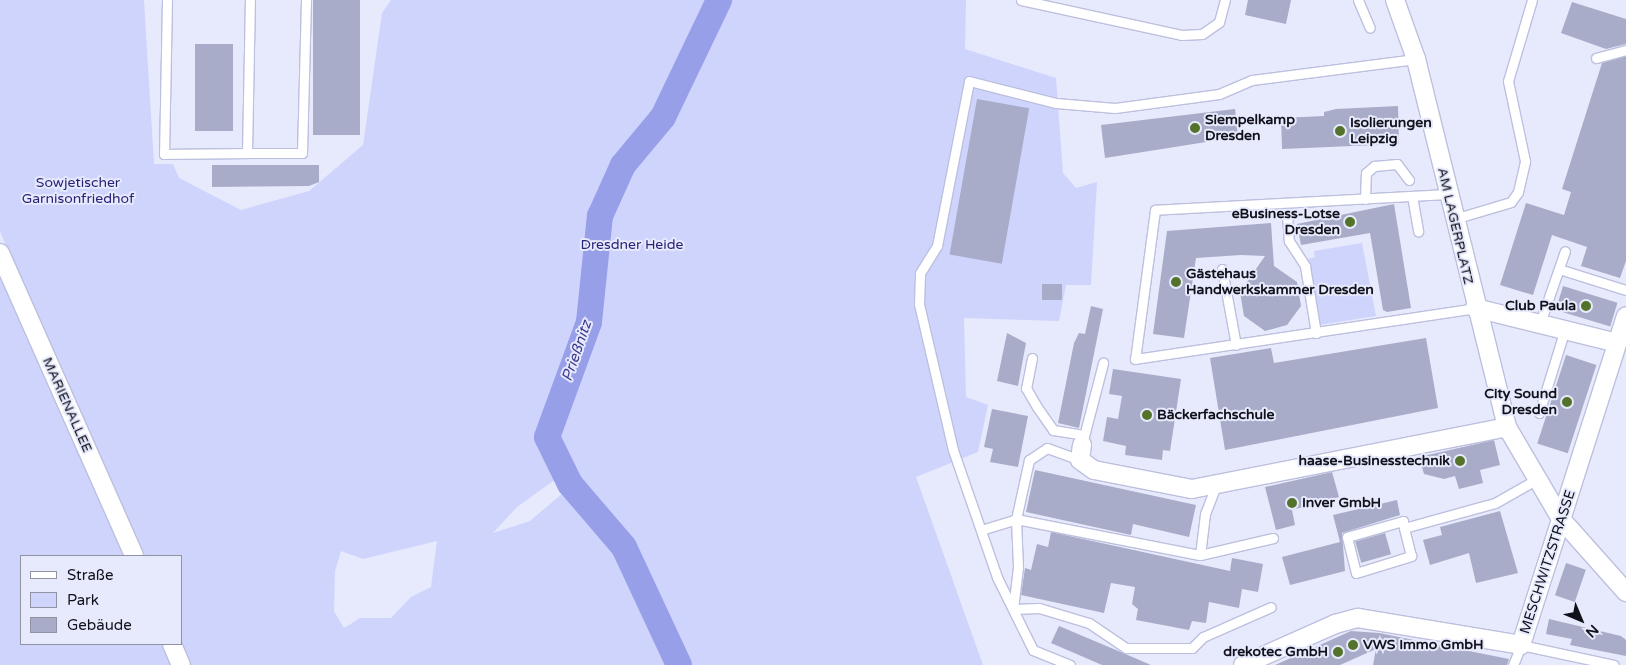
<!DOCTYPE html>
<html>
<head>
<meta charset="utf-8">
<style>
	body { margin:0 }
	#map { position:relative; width:1626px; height:665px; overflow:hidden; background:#e7eafc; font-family:"Varela Round",sans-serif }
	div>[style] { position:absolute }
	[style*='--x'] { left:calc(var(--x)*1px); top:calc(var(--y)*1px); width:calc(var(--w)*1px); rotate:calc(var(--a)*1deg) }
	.green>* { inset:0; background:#cfd4fd }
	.river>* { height:26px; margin:-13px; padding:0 13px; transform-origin:13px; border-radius:13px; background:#989fe9 }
	.building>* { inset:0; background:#a8acc8; transform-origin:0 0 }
	.roads { filter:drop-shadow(1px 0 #bcc0de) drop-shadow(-1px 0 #bcc0de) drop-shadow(0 1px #bcc0de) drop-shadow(0 -1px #bcc0de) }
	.service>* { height:9px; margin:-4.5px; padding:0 4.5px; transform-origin:4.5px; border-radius:4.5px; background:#fff }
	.minor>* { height:18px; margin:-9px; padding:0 9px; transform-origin:9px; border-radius:9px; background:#fff }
	.dots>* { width:14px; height:14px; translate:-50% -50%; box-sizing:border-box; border:2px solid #e7eafc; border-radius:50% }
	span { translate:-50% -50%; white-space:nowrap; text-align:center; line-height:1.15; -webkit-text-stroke:4px #e7eafc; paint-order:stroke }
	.poi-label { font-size:14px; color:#10111b; font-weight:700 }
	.left { translate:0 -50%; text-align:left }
	.right { translate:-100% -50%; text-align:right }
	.park-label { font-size:14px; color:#2b2378 }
	.street-label { font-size:14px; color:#10111b }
	.water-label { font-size:15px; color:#3d3b91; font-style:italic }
	.legend { position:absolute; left:20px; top:555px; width:162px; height:90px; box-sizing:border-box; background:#e7eafc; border:1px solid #9193a2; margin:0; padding:6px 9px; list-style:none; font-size:15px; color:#10111b }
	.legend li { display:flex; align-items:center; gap:10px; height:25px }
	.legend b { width:25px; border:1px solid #9193a2 }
	.north { position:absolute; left:1556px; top:595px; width:50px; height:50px; -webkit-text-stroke:4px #e7eafc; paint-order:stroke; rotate:135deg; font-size:14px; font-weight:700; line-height:20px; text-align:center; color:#10111b }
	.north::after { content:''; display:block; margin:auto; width:18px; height:22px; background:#10111b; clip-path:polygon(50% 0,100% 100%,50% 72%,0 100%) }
</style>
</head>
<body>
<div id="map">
	<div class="green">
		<i style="clip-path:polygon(evenodd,0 0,144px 0,154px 164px,173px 164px,179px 178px,241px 210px,309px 191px,363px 145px,382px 13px,391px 0,966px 0,965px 49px,1056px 78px,1063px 173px,1076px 188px,1097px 182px,1091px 285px,1066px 285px,1059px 321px,964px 318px,966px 397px,988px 405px,978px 452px,916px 477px,983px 665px,0 665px,0 267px,24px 290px,0 231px,0 0,556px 479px,563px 493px,530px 521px,493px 533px,517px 507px,556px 479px,0 0,437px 541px,431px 587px,411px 597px,391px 618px,360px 618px,344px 628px,334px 611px,335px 571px,341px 551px,363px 559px,437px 541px,0 0,21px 556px,181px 556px,181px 644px,21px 644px,21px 556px)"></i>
		<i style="clip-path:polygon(1362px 243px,1376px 316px,1319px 325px,1308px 259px,1315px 257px,1314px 251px)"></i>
	</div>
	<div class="river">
		<i style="--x:679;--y:665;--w:130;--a:-115"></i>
		<i style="--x:624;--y:547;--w:83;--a:-130.6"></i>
		<i style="--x:570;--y:484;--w:52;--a:-116.1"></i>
		<i style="--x:547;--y:437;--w:122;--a:-69.9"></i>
		<i style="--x:589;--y:322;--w:107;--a:-84.1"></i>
		<i style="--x:600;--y:216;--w:56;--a:-65.7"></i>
		<i style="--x:623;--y:165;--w:62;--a:-50.2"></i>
		<i style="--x:663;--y:117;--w:130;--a:-64.4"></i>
	</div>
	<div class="building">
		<i style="left:313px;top:0;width:47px;height:135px"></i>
		<i style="clip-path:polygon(1248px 0,1291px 0,1286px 24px,1245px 15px)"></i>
		<i style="clip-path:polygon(1572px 2px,1626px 19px,1626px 44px,1606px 49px,1561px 33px)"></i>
		<i style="left:195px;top:44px;width:38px;height:87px"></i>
		<i style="clip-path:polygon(1626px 56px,1626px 261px,1620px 278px,1581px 266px,1587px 247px,1552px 235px,1533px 295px,1500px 285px,1526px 203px,1564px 215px,1571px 192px,1562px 189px,1602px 63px)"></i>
		<i style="left:977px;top:99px;width:53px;height:158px;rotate:10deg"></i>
		<i style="clip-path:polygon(1398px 106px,1399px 144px,1282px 149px,1281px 118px,1324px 116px,1324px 112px,1336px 109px)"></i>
		<i style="clip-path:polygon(1235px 109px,1238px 137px,1105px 158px,1101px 125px)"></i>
		<i style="clip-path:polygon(212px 165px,319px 165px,319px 182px,309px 186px,212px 187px)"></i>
		<i style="clip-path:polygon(1394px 204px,1411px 308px,1387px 312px,1383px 310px,1370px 233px,1301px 245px,1297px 224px)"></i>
		<i style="clip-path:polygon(1271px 223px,1274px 266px,1297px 282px,1301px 306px,1287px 325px,1265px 331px,1244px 316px,1240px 292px,1265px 256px,1241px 255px,1196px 258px,1184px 338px,1153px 334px,1167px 231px)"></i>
		<i style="left:1042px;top:284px;width:20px;height:16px"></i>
		<i style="left:1563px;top:286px;width:57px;height:25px;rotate:17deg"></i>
		<i style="clip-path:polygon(1091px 306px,1103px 309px,1079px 428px,1058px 423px,1074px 343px,1079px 333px,1085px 334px)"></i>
		<i style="clip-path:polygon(1007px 333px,1026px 343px,1018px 386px,997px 381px)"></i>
		<i style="clip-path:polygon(1426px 338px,1438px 408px,1225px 450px,1210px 358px,1271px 348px,1274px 363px)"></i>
		<i style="left:1566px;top:355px;width:32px;height:93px;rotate:18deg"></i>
		<i style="clip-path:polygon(1113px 369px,1181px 379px,1170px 451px,1163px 450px,1162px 460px,1125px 455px,1126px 446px,1103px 441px,1107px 417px,1118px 419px,1122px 396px,1109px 394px)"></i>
		<i style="clip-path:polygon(992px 409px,1028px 416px,1018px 467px,990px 462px,993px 449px,984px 447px)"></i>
		<i style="clip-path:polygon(1494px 440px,1500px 465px,1480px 470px,1483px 483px,1459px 489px,1455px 476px,1444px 479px,1424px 474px,1419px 457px)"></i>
		<i style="clip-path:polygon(1035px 470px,1196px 505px,1189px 537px,1133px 524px,1131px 535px,1026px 512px)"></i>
		<i style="clip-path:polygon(1332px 472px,1339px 497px,1292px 510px,1295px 525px,1276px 530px,1265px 487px)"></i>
		<i style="clip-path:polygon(1397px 500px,1400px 515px,1342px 533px,1345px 571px,1290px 585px,1282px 557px,1340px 542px,1333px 515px)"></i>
		<i style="clip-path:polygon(1500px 511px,1518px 573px,1476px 583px,1469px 553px,1430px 565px,1423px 540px,1442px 535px,1440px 527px)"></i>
		<i style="clip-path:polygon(1051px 532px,1230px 571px,1232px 558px,1263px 564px,1258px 592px,1242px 589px,1239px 608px,1209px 602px,1206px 623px,1192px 621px,1189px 630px,1136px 620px,1138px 609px,1132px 604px,1135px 587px,1111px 583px,1104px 613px,1021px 595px,1025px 568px,1031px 570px,1037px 544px,1048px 547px)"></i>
		<i style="left:1385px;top:533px;width:22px;height:31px;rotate:74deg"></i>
		<i style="left:1566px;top:563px;width:21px;height:34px;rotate:19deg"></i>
		<i style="clip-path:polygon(1549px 619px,1621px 636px,1626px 640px,1626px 656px,1570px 645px,1572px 639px,1546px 634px)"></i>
		<i style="clip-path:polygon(1059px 626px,1123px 653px,1151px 665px,1102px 665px,1051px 643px)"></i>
		<i style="clip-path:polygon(1351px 631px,1379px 633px,1509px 659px,1507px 665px,1373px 665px,1376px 649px,1340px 665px,1275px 665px)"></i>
	</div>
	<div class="roads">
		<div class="service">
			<i style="--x:167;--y:0;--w:154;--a:91.1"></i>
			<i style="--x:164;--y:154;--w:83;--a:-0.7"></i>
			<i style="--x:247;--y:153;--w:153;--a:-88.9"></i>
			<i style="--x:1021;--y:0;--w:164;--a:12.3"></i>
			<i style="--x:1181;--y:35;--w:21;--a:-3"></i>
			<i style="--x:1202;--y:34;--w:21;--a:-35"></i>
			<i style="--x:1219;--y:22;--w:23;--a:-75"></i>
			<i style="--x:1358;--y:0;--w:30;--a:67"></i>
			<i style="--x:1596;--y:58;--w:31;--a:-15"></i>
			<i style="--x:247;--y:153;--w:55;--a:0"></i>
			<i style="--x:302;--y:153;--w:153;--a:-88.5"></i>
			<i style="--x:1447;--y:194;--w:292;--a:176.9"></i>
			<i style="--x:1155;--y:210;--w:150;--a:97.6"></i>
			<i style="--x:1135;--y:359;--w:344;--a:-8.5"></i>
			<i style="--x:1412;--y:196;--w:36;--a:80"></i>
			<i style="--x:1365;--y:199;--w:26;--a:-88"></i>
			<i style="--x:1366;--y:173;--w:11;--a:-41"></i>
			<i style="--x:1374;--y:166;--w:23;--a:-5"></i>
			<i style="--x:1397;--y:164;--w:20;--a:53"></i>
			<i style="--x:1287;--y:215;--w:26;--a:86"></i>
			<i style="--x:1289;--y:241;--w:30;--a:57"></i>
			<i style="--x:1305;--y:266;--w:68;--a:80.7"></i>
			<i style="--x:1454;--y:219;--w:59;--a:-16.6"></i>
			<i style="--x:1511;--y:202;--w:12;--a:-55"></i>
			<i style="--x:1518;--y:192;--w:32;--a:-77"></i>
			<i style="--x:1525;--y:161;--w:82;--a:-102"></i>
			<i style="--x:1508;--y:81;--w:84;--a:-73.5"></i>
			<i style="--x:1222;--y:269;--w:77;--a:79.6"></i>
			<i style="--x:1559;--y:269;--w:70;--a:17.4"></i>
			<i style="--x:1540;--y:323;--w:76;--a:-70.9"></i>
			<i style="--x:1032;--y:358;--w:31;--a:101"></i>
			<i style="--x:1026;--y:388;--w:22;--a:60"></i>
			<i style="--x:1037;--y:407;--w:28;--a:55"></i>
			<i style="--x:1053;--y:430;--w:31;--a:9"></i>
			<i style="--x:1539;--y:413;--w:88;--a:-72.8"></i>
			<i style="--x:1083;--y:440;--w:80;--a:-75.4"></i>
			<i style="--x:1080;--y:460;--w:35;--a:-160"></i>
			<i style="--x:1047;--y:448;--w:22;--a:146"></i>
			<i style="--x:1029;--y:460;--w:60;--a:102.4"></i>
			<i style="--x:1016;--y:519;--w:187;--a:11.1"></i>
			<i style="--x:1200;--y:555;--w:75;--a:-13.1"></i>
			<i style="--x:1404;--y:528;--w:7;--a:-98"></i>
			<i style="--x:1403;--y:521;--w:58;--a:164.1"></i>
			<i style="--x:1347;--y:537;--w:37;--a:76"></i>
			<i style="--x:1356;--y:573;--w:58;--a:-17.2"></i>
			<i style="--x:1411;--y:556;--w:29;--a:-104"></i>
			<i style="--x:1404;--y:528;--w:94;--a:-15.4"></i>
			<i style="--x:1495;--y:503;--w:48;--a:-29.7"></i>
			<i style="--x:981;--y:530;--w:37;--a:-17"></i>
			<i style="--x:1016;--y:519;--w:48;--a:87.6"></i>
			<i style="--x:1018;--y:567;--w:42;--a:96.8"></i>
			<i style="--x:1013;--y:609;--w:26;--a:-2"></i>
			<i style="--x:1039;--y:608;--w:52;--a:16.7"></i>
			<i style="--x:1089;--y:623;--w:45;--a:34"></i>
			<i style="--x:1126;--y:648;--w:66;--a:0"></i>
			<i style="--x:1192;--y:648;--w:16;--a:-45"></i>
			<i style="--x:1203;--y:637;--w:74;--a:-23.8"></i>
			<i style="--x:1200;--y:555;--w:41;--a:-83"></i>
			<i style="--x:1205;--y:514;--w:31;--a:-69"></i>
			<i style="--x:1070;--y:665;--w:40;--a:-158"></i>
			<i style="--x:1033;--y:650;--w:81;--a:-116.3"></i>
			<i style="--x:997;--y:577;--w:134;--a:-109.1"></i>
			<i style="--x:953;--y:450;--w:150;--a:-103.1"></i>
			<i style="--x:919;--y:304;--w:31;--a:-88"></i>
			<i style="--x:920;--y:273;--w:32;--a:-58"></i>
			<i style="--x:937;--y:246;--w:168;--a:-79"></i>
			<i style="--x:969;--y:81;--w:90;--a:14.2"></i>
			<i style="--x:1056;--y:103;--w:59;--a:4.8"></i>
			<i style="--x:1115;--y:108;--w:105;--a:-7.7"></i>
			<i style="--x:1219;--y:94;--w:36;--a:-23"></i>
			<i style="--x:1252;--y:80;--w:165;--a:-7.3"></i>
			<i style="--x:1513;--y:665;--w:22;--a:-68"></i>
			<i style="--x:1521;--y:645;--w:95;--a:12.1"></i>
		</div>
		<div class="minor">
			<i style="--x:1395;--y:0;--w:63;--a:70.4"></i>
			<i style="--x:1416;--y:59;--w:379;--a:76.1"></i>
			<i style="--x:1507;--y:427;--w:107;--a:59.6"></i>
			<i style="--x:1561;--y:519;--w:98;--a:48.3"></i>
			<i style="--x:0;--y:253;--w:331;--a:66.1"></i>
			<i style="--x:1475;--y:308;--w:146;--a:13.8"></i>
			<i style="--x:1082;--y:445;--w:15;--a:98"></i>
			<i style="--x:1080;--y:460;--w:17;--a:36"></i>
			<i style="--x:1094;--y:470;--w:100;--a:11"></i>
			<i style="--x:1192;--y:489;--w:321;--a:-11.1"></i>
			<i style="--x:172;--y:644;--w:23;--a:67"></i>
			<i style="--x:1243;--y:665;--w:101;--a:-24"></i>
			<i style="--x:1335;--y:624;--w:24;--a:-15"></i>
			<i style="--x:1358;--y:618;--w:165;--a:9.4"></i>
			<i style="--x:1521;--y:645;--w:345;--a:-72.3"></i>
		</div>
	</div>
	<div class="dots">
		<i style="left:1195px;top:128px;background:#53732a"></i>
		<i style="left:1340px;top:131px;background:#53732a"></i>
		<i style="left:1350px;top:222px;background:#53732a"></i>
		<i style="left:1176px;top:282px;background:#53732a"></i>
		<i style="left:1586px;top:306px;background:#53732a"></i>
		<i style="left:1567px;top:402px;background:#53732a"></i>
		<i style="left:1147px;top:415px;background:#53732a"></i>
		<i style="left:1460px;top:461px;background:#53732a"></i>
		<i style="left:1292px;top:503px;background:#53732a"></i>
		<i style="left:1353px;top:645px;background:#53732a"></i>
		<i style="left:1338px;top:652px;background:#53732a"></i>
	</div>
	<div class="poi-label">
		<span class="left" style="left:1205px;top:128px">Siempelkamp<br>Dresden</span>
		<span class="left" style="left:1350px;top:131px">Isolierungen<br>Leipzig</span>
		<span class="right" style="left:1340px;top:222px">eBusiness-Lotse<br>Dresden</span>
		<span class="left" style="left:1186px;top:282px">Gästehaus<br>Handwerkskammer Dresden</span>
		<span class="right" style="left:1576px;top:306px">Club Paula</span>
		<span class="right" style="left:1557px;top:402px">City Sound<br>Dresden</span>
		<span class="left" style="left:1157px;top:415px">Bäckerfachschule</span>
		<span class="right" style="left:1450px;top:461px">haase-Businesstechnik</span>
		<span class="left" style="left:1302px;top:503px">Inver GmbH</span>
		<span class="left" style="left:1363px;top:645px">VWS Immo GmbH</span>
		<span class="right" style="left:1328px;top:652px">drekotec GmbH</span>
	</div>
	<div class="park-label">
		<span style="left:78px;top:191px">Sowjetischer<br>Garnisonfriedhof</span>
		<span style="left:632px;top:245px">Dresdner Heide</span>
	</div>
	<div class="street-label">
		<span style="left:1455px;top:226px;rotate:77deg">AM LAGERPLATZ</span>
		<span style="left:67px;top:405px;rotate:66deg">MARIENALLEE</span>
		<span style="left:1548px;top:562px;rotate:-72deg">MESCHWITZSTRASSE</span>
	</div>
	<div class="water-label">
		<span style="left:577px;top:351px;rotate:-71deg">Prießnitz</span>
	</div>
	<ul class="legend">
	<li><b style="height:6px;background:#fff"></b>Straße</li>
	<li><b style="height:14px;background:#cfd4fd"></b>Park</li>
	<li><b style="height:14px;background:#a8acc8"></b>Gebäude</li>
	</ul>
	<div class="north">N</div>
</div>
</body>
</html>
